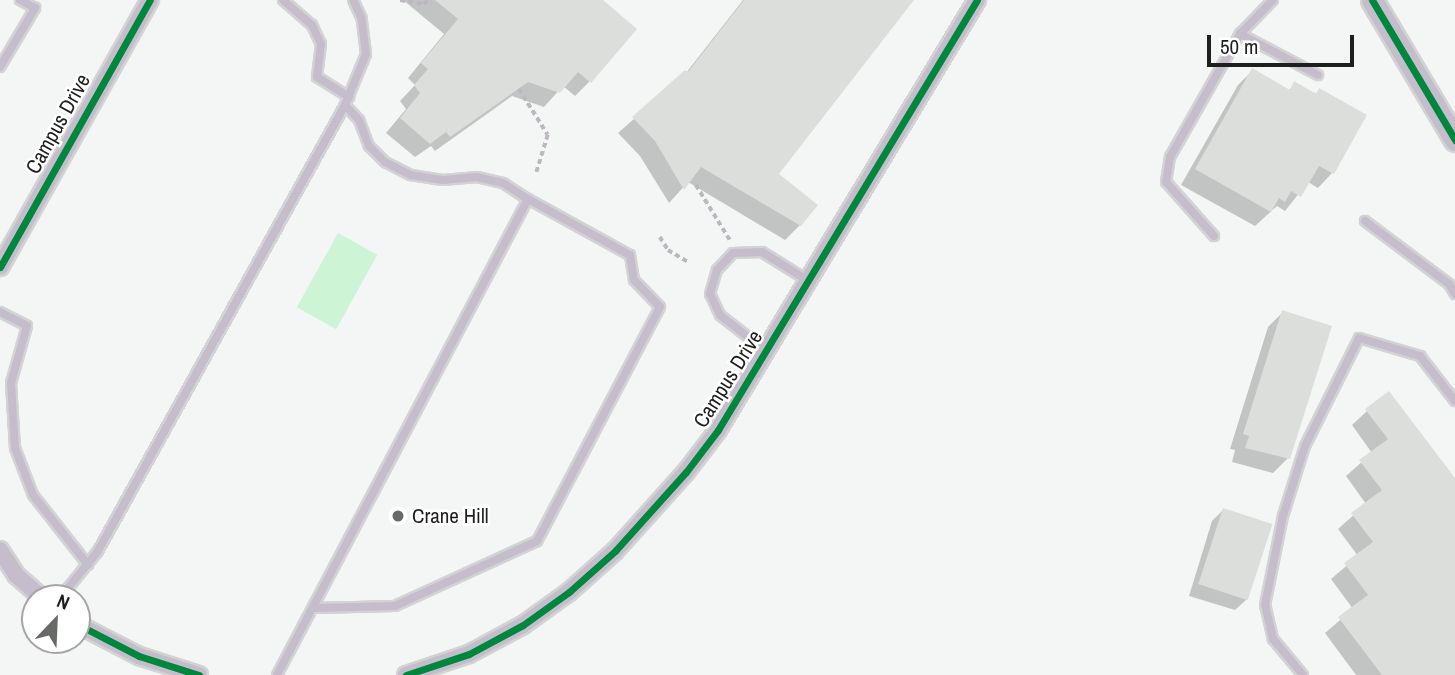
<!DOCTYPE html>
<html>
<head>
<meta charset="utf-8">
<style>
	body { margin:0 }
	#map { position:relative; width:1455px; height:675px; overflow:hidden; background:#f3f6f4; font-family:"Archivo Narrow",sans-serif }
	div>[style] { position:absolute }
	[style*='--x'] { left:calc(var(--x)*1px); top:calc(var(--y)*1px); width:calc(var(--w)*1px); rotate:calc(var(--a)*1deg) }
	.green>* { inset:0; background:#cdf5d5; transform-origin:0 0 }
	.shadow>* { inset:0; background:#0003 }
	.building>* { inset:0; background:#dcdedc; transform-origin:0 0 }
	.path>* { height:3.5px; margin-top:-1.75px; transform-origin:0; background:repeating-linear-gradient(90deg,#bdb8c0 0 5px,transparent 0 8.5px) }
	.roads { filter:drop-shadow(2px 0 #d2d3d2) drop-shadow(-2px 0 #d2d3d2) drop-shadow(0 2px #d2d3d2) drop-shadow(0 -2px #d2d3d2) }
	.service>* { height:8px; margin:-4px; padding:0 4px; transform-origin:4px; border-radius:4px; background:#c6bdcc }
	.minor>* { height:16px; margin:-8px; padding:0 8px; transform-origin:8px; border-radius:8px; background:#c6bdcc }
	.tertiary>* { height:21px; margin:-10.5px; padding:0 10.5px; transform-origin:10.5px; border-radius:10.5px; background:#c6bdcc }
	.cycleway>* { height:7px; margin:-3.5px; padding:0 3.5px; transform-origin:3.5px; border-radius:3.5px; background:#00873e }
	.dots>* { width:19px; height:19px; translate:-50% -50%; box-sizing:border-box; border:4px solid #fff; border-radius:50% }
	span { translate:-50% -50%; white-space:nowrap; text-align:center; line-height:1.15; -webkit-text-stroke:5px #fff; paint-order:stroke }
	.street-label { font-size:21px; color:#1d1f1d }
	.poi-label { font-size:21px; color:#1d1f1d }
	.left { translate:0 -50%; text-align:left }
	.north { position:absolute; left:21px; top:584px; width:70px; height:70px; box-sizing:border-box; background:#fff; border:2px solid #a5a5a5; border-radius:50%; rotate:23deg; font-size:19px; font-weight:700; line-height:28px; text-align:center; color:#1d1f1d }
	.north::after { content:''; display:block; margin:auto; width:24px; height:32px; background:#686a68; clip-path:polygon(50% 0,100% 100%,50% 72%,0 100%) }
	.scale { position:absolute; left:1207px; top:35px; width:147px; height:32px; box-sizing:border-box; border:4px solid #1d1f1d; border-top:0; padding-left:9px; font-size:21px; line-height:24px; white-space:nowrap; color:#1d1f1d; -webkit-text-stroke:5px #fff; paint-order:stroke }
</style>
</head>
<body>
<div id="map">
	<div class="green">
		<i style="left:338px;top:233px;width:45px;height:85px;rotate:29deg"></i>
	</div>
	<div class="shadow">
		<i style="clip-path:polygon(403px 0,600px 0,589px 82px,575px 96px,563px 86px,544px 107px,512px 96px,435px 151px,431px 146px,415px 157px,386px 133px,406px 109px,400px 101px,415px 85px,408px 78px,444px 34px)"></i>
		<i style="clip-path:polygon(743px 0,912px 0,776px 174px,800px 225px,785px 240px,688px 182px,669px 203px,640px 156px,618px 133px,686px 73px)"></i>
		<i style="clip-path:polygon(1252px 71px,1288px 91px,1295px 84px,1365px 116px,1332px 173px,1318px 188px,1308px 182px,1285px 211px,1277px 206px,1255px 226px,1181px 185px,1238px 85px)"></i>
		<i style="clip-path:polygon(1283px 312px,1288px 458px,1273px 473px,1232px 462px,1235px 450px,1230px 449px,1268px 327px)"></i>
		<i style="clip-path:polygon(1367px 411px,1455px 481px,1455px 675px,1356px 675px,1325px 633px,1353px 609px,1331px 579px,1358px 556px,1338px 529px,1366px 504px,1346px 476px,1372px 453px,1352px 425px)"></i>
		<i style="clip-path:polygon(1223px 510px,1247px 599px,1235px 610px,1189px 596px,1212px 521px)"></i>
	</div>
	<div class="building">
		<i style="clip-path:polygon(435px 0,603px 0,637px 29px,591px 83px,578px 72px,560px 93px,528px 82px,450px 137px,446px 132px,430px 144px,400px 118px,420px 93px,414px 85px,428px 69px,421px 63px,458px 19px)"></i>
		<i style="clip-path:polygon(744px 0,914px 0,779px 174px,818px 205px,801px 226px,701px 167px,684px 190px,655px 141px,632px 117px,685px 70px,688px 72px)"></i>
		<i style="clip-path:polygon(1252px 68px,1290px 90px,1294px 81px,1316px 94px,1319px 88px,1367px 115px,1334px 174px,1319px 166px,1301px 197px,1291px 191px,1285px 202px,1279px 198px,1271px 212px,1195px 169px)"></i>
		<i style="clip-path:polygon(1282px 310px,1332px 326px,1290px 459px,1245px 448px,1249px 436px,1243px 434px)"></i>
		<i style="clip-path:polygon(1389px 391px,1455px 478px,1455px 675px,1382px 675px,1338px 617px,1368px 595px,1344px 563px,1373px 542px,1351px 513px,1382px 490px,1359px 460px,1388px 439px,1365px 409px)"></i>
		<i style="left:1223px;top:508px;width:52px;height:80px;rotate:18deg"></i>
	</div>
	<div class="path">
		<i style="--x:400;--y:0;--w:23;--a:10"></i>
		<i style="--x:423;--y:4;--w:7;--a:-34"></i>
		<i style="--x:519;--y:89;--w:54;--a:57.8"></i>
		<i style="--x:548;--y:135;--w:39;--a:107"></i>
		<i style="--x:696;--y:185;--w:65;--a:58.3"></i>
		<i style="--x:660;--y:237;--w:15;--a:58"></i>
		<i style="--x:668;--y:250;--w:23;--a:31"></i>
	</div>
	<div class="roads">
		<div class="service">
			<i style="--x:283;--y:0;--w:38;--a:41"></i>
			<i style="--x:312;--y:25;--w:21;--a:65"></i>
			<i style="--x:321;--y:44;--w:33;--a:97"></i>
			<i style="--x:317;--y:77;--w:38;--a:32"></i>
			<i style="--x:1240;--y:34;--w:88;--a:27.7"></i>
			<i style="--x:0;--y:67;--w:69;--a:-59.3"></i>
			<i style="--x:35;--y:8;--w:17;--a:-152"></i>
			<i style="--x:345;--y:105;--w:21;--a:47"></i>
			<i style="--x:359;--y:120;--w:28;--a:69"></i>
			<i style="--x:369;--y:146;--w:23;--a:45"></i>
			<i style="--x:385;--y:162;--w:29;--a:27"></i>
			<i style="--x:411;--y:175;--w:32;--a:9"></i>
			<i style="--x:443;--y:180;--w:34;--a:-5"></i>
			<i style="--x:477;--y:177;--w:27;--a:13"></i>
			<i style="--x:503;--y:183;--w:30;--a:33"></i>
			<i style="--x:1365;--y:221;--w:105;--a:36.9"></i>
			<i style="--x:1449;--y:284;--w:12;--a:59"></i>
			<i style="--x:1214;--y:236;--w:72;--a:-131.6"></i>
			<i style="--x:1166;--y:182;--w:25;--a:-81"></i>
			<i style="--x:1170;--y:157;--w:142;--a:-60.4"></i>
			<i style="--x:1240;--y:34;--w:47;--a:-45.9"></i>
			<i style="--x:0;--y:312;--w:30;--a:27"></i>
			<i style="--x:27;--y:326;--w:59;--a:105.7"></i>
			<i style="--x:11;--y:383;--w:65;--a:86.5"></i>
			<i style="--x:15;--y:448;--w:50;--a:69"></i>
			<i style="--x:33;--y:495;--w:89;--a:51.8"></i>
			<i style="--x:766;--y:351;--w:58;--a:-142"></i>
			<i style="--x:720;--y:315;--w:23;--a:-115"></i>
			<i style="--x:710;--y:294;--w:25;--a:-74"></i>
			<i style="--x:717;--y:270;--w:23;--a:-47"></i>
			<i style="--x:733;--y:253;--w:29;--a:-2"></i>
			<i style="--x:762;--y:252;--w:53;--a:31.9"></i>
			<i style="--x:60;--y:598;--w:60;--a:-51"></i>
			<i style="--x:98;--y:551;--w:510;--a:-61.02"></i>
			<i style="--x:345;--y:105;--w:55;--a:-67.6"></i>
			<i style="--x:366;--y:54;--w:35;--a:-97"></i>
			<i style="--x:362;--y:19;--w:21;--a:-115"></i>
			<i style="--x:277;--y:675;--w:538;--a:-62.2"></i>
			<i style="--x:528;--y:199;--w:116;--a:28.8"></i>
			<i style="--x:630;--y:255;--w:25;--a:81"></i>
			<i style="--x:634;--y:280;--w:37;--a:46"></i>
			<i style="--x:660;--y:307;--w:264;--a:117.7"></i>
			<i style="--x:537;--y:541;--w:156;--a:155.4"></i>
			<i style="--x:395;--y:606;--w:80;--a:178.6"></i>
			<i style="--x:1303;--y:675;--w:47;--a:-129.8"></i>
			<i style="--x:1273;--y:639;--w:35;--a:-103"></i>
			<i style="--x:1265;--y:605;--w:91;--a:-78.6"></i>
			<i style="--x:1283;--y:516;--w:73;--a:-72.6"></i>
			<i style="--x:1305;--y:446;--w:121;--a:-63.4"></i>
			<i style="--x:1359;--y:338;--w:64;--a:16.4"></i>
			<i style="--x:1420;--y:356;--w:57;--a:52.1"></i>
		</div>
		<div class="minor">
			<i style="--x:0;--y:267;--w:306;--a:-60.7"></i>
			<i style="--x:0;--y:550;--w:30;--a:57"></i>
			<i style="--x:16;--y:575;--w:35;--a:41"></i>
			<i style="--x:77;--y:624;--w:70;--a:27.3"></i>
			<i style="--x:139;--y:656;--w:63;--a:17.6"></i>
			<i style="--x:406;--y:675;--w:66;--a:-18.4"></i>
			<i style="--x:469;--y:654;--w:61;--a:-28.2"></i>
			<i style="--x:523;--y:625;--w:57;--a:-35.7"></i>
			<i style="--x:569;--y:592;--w:62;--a:-41.7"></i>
			<i style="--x:615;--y:551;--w:106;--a:-48.1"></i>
			<i style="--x:686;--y:472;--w:53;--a:-52.7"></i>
			<i style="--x:718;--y:430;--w:502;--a:-58.94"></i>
		</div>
		<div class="tertiary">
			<i style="--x:1372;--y:0;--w:163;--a:59.3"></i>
		</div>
	</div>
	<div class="cycleway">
		<i style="--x:1372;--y:0;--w:163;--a:59.3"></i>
		<i style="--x:0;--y:267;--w:306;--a:-60.7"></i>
		<i style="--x:77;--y:624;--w:70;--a:27.3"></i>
		<i style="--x:139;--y:656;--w:63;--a:17.6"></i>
		<i style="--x:406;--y:675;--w:66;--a:-18.4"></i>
		<i style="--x:469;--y:654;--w:61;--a:-28.2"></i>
		<i style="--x:523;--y:625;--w:57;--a:-35.7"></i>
		<i style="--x:569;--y:592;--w:62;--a:-41.7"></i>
		<i style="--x:615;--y:551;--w:106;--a:-48.1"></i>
		<i style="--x:686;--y:472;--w:53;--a:-52.7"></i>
		<i style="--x:718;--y:430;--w:502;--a:-58.94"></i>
	</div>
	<div class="dots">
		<i style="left:398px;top:516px;background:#686a68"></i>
	</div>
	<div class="street-label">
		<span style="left:58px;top:124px;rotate:-61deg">Campus Drive</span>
		<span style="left:728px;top:379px;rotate:-58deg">Campus Drive</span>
	</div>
	<div class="poi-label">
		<span class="left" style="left:412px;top:516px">Crane Hill</span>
	</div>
	<div class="north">N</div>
	<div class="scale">50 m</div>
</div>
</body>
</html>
